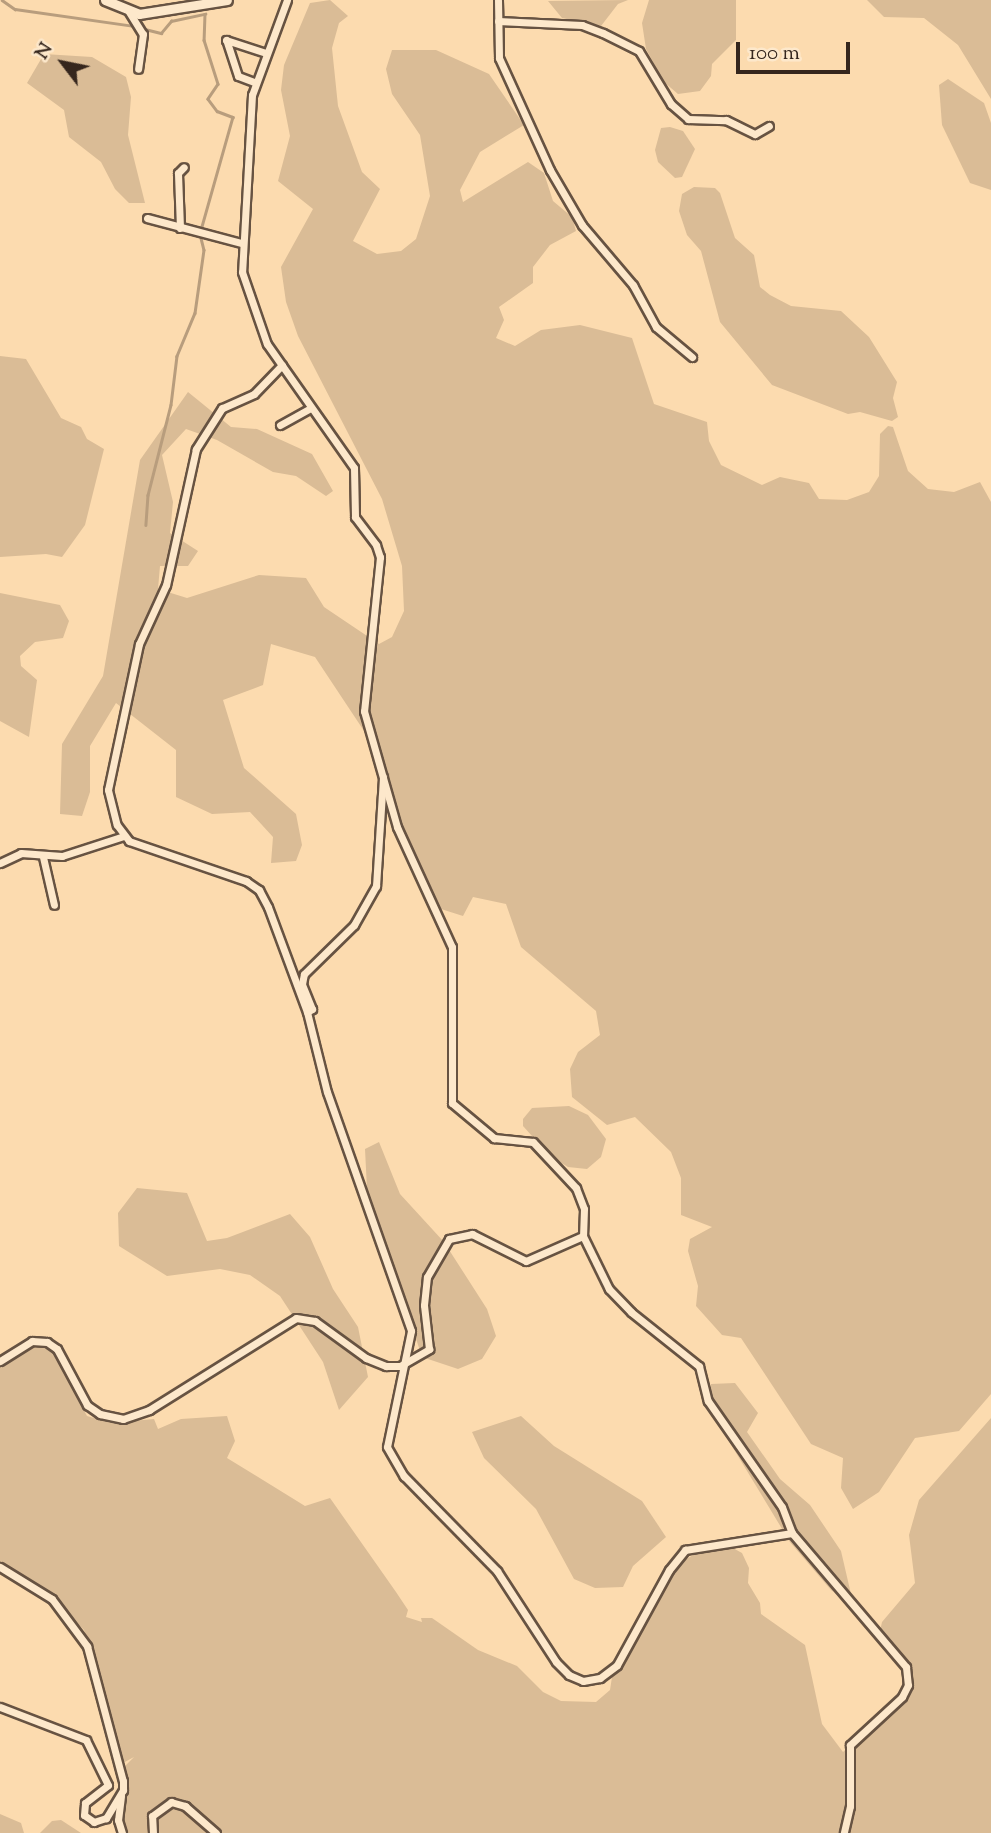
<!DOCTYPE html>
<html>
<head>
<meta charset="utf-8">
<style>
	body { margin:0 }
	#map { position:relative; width:991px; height:1833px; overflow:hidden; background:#fcdbaf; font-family:"Sorts Mill Goudy",serif }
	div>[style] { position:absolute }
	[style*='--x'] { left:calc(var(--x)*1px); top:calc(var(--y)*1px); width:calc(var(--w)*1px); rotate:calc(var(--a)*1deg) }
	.green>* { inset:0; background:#dabc96 }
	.stream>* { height:2.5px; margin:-1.25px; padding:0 1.25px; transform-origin:1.25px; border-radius:1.25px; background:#b89d7d }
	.roads { filter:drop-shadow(2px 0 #675342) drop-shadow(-2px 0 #675342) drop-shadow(0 2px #675342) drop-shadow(0 -2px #675342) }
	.minor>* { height:7px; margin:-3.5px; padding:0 3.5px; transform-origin:3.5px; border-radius:3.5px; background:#fde8cb }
	.tertiary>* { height:9px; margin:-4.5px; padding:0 4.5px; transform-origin:4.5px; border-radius:4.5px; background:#fde8cb }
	span { translate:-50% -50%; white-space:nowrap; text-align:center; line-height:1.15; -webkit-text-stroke:5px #fde8cb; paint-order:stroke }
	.north { position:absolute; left:28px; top:28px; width:70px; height:70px; -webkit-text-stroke:5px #fde8cb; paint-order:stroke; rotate:302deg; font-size:19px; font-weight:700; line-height:28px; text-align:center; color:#35261d }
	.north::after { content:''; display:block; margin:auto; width:24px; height:32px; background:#35261d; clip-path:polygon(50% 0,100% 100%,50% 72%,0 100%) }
	.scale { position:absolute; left:736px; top:42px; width:114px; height:32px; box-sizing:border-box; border:4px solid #35261d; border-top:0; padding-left:9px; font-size:21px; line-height:24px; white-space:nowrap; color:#35261d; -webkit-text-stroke:5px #fde8cb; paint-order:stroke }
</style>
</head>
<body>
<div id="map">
	<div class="green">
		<i style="clip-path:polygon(330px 0,348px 16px,339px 23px,332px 48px,338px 106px,362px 172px,380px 189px,353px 241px,377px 254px,401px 251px,416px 239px,430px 196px,420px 135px,392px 94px,386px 69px,392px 50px,436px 50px,489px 74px,524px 125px,480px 152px,460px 190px,463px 202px,528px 162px,544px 173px,553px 201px,572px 217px,576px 231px,550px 245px,533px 267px,533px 283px,499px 307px,504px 320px,496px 338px,515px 346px,541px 330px,580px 325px,632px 338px,654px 404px,707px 422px,709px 441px,721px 465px,762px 485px,780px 477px,809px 483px,819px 499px,847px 500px,869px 492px,879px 476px,880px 434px,888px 426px,893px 427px,908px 471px,928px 489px,954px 492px,980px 482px,991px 502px,991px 1394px,959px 1431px,915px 1438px,879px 1492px,853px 1509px,841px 1488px,843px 1458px,811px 1444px,741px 1338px,722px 1335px,696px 1306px,698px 1286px,688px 1251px,690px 1239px,712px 1227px,681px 1215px,681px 1178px,671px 1152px,635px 1117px,607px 1125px,572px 1097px,570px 1069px,578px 1052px,600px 1035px,596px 1011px,521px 947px,506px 904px,473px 897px,463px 916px,441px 909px,372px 760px,374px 746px,315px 657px,271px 644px,263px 685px,223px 700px,244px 768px,296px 814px,302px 845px,296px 861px,271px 863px,273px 837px,250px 812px,212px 814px,176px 797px,176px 750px,116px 703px,90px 746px,90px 792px,82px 816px,60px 814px,62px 744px,103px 676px,140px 460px,188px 392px,231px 427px,257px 429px,312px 454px,333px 491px,326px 496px,296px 476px,273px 472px,217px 440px,186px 429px,162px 455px,173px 502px,170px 533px,198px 551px,188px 566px,160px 566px,158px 589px,187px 598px,259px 575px,306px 578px,324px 607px,379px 644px,392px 637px,404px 611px,402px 566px,382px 499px,298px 336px,286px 302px,281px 267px,313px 209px,278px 181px,290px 136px,281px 90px,284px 65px,310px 3px)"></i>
		<i style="clip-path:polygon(628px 0,618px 4px,601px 26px,562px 18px,548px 1px)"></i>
		<i style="clip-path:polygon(649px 0,736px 0,736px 40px,712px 64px,711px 76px,700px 91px,678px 94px,664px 82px,646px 49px,642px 23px)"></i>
		<i style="clip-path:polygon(867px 0,991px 0,991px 99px,958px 45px,924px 18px,884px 17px)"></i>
		<i style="clip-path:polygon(44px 54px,92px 57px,126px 77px,131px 97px,128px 135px,145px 203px,129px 203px,115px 189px,101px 162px,69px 137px,64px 110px,27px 83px)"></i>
		<i style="clip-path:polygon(948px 79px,984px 103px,991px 123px,991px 190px,970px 183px,942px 125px,939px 85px)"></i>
		<i style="clip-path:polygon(670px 127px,683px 131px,695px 149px,682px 177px,675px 178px,658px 162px,655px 150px,661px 128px)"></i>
		<i style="clip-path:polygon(694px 187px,715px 188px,720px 193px,735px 238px,754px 255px,760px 287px,770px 295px,791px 306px,841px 311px,869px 337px,897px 382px,893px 398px,898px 417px,892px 421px,860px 412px,848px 414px,772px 385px,720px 322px,701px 251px,687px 235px,679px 211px,682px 194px)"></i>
		<i style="clip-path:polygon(0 356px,26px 359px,61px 418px,81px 427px,87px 439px,104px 449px,85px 525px,62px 557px,46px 554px,0 557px)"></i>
		<i style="clip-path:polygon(0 593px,60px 605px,69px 621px,63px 638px,35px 642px,20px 656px,21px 666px,37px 680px,29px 737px,0 721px)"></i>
		<i style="clip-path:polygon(569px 1106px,588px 1115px,606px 1139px,601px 1157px,587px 1169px,568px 1167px,550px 1156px,523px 1126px,523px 1119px,532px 1108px)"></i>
		<i style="clip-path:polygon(379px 1142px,400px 1194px,444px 1242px,487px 1309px,496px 1336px,482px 1359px,458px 1369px,422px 1357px,367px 1189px,365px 1149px)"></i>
		<i style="clip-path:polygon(137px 1188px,187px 1193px,207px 1241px,227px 1238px,290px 1214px,310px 1237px,333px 1289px,358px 1327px,368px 1377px,339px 1410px,323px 1362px,280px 1296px,250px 1275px,220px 1269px,167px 1276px,119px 1246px,118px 1213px)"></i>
		<i style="clip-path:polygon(39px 1344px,52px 1349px,87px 1416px,111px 1423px,154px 1419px,158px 1429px,181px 1419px,227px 1416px,235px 1441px,227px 1458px,305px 1506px,330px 1498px,396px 1592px,408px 1610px,406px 1617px,422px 1622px,421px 1618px,432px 1618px,478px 1650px,517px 1666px,543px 1692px,561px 1701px,596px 1702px,610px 1690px,612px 1677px,671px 1569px,704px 1548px,731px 1547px,742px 1553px,749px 1568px,748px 1583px,760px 1603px,761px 1614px,805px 1645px,822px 1724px,843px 1752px,913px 1687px,912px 1668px,880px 1631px,882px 1622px,915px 1583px,909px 1535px,919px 1500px,991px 1418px,991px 1833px,123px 1833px,125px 1766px,134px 1757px,123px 1763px,84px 1630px,44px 1589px,0 1562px,0 1364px)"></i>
		<i style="clip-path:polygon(735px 1383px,758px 1413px,747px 1432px,780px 1479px,810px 1505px,841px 1551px,854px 1607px,831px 1590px,790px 1542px,707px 1405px,711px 1384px)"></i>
		<i style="clip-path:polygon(521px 1416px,554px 1446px,642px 1501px,666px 1537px,633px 1566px,623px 1587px,595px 1588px,574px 1579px,536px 1509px,484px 1458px,472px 1432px)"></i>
		<i style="clip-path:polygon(0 1814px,21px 1823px,24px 1833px,0 1833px)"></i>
		<i style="clip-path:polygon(61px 1820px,81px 1833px,40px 1833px,52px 1821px)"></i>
	</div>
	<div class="stream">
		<i style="--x:2;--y:0;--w:16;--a:35"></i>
		<i style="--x:15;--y:9;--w:121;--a:8.1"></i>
		<i style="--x:141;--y:28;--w:21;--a:14"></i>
		<i style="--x:161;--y:33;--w:16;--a:-50"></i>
		<i style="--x:171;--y:21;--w:35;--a:-12"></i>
		<i style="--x:205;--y:14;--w:26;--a:92"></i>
		<i style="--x:204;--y:40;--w:46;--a:72.3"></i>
		<i style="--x:218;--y:84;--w:18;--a:124"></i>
		<i style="--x:208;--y:99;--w:15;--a:53"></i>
		<i style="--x:217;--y:111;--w:17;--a:21"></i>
		<i style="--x:233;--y:117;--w:122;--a:105.8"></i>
		<i style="--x:200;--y:234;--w:16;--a:76"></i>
		<i style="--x:204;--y:250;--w:64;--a:98.1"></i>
		<i style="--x:195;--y:313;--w:47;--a:112.7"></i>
		<i style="--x:177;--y:356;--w:49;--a:97"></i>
		<i style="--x:171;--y:405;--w:93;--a:104.3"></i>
		<i style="--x:148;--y:495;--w:30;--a:94"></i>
	</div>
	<div class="roads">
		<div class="minor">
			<i style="--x:287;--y:0;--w:101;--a:110.2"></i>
			<i style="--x:252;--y:95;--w:177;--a:93.2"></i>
			<i style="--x:242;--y:272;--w:76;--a:70.9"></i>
			<i style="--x:267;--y:344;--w:151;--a:54.9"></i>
			<i style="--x:354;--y:468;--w:49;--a:88.8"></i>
			<i style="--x:355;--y:517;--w:35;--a:53"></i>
			<i style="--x:376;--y:545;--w:13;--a:72"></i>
			<i style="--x:380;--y:557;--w:155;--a:95.9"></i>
			<i style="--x:364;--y:711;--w:121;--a:74.1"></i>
			<i style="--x:397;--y:827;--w:132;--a:65.4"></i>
			<i style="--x:452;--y:947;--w:156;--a:90"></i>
			<i style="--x:452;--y:1103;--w:55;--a:39.8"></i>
			<i style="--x:494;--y:1138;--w:39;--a:6"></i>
			<i style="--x:533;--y:1142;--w:63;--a:46.9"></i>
			<i style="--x:576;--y:1188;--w:22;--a:69"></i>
			<i style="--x:584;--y:1209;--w:27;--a:92"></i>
			<i style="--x:583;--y:1236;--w:59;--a:63.9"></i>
			<i style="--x:609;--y:1289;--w:32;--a:46"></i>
			<i style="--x:631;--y:1312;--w:87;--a:38.5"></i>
			<i style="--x:699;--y:1366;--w:36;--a:76"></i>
			<i style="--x:708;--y:1401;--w:129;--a:55.1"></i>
			<i style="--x:782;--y:1507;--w:28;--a:69"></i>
			<i style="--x:792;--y:1533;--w:176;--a:49.6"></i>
			<i style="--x:906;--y:1667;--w:18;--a:84"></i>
			<i style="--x:908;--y:1685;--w:13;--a:117"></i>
			<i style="--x:902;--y:1697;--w:71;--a:137.3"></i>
			<i style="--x:850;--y:1745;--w:61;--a:90"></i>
			<i style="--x:850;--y:1806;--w:28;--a:103"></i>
			<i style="--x:498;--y:0;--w:58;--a:89"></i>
			<i style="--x:499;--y:58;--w:123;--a:65.5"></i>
			<i style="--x:550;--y:170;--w:64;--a:59.8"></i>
			<i style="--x:582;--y:225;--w:79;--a:49.6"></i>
			<i style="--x:633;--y:285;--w:48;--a:61.3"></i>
			<i style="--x:656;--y:327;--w:47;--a:39.8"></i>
			<i style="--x:129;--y:12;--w:26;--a:58"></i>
			<i style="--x:143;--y:34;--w:35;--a:98"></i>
			<i style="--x:498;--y:21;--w:84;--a:2.7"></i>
			<i style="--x:582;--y:25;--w:22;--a:21"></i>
			<i style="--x:603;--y:33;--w:40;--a:26.6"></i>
			<i style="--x:639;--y:51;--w:62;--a:58.9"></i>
			<i style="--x:671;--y:104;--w:23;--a:41"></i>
			<i style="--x:688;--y:119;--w:38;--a:2"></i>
			<i style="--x:726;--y:120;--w:32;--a:26"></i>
			<i style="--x:755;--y:134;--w:16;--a:-30"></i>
			<i style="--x:254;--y:82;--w:17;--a:-159"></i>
			<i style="--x:238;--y:76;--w:38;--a:-108"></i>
			<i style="--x:226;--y:40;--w:42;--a:18"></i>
			<i style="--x:147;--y:218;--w:97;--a:14.9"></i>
			<i style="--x:180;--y:228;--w:55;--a:-92.1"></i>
			<i style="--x:178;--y:173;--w:8;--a:-45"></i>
			<i style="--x:282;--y:365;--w:40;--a:134"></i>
			<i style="--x:254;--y:394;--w:35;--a:156"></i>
			<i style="--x:222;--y:408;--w:49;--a:122.4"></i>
			<i style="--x:196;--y:449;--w:139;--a:102.4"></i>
			<i style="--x:166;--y:585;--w:65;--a:114.6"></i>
			<i style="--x:139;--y:644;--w:149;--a:102"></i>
			<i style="--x:108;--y:790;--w:36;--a:76"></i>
			<i style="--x:117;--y:825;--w:20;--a:53"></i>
			<i style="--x:129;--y:841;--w:124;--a:18.9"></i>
			<i style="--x:246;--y:881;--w:16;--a:35"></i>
			<i style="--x:259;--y:890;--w:19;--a:62"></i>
			<i style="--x:268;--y:907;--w:112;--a:69.6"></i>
			<i style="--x:307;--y:1012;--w:82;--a:76"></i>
			<i style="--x:327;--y:1092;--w:253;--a:70.6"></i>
			<i style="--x:411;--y:1331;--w:118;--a:101.7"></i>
			<i style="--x:387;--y:1447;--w:34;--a:60"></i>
			<i style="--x:404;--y:1476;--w:133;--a:45.6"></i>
			<i style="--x:497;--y:1571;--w:108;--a:57"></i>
			<i style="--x:556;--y:1662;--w:18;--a:45"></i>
			<i style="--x:569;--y:1675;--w:15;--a:23"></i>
			<i style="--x:583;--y:1681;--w:17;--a:-10"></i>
			<i style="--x:600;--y:1678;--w:21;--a:-37"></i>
			<i style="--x:617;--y:1665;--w:108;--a:-61.3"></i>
			<i style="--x:669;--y:1570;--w:26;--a:-51"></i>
			<i style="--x:685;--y:1550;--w:108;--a:-9"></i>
			<i style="--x:280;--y:425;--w:33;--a:-29"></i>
			<i style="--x:43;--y:857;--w:49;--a:77.1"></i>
			<i style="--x:0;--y:863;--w:23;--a:-25"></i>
			<i style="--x:21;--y:853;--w:41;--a:4.2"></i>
			<i style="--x:62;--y:856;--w:65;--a:-17.9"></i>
			<i style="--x:307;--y:1012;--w:6;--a:-31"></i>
			<i style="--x:312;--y:1009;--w:27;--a:-112"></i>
			<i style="--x:302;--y:984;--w:10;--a:-79"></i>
			<i style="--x:304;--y:974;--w:70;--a:-44.4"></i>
			<i style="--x:354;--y:925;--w:45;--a:-60.6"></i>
			<i style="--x:376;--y:886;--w:109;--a:-86.3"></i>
			<i style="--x:0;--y:1361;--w:38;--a:-32"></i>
			<i style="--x:32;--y:1341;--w:15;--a:4"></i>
			<i style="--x:47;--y:1342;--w:12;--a:35"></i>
			<i style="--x:57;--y:1349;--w:64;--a:61.8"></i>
			<i style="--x:87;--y:1405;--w:16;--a:35"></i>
			<i style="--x:100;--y:1414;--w:24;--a:12"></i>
			<i style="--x:123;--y:1419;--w:28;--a:-19"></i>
			<i style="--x:149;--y:1410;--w:173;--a:-32"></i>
			<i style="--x:296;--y:1318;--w:19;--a:9"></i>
			<i style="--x:315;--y:1321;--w:63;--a:36"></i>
			<i style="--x:366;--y:1358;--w:22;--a:22"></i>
			<i style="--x:386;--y:1366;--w:14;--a:0"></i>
			<i style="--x:400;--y:1366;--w:34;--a:-30"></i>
			<i style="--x:429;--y:1349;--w:44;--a:-96.5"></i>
			<i style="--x:424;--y:1305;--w:28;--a:-84"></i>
			<i style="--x:427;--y:1277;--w:44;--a:-59.9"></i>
			<i style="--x:449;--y:1239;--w:24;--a:-12"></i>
			<i style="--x:472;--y:1234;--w:60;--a:26.6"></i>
			<i style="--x:526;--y:1261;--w:62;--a:-23.7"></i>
			<i style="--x:0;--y:1567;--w:61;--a:31.6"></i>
			<i style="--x:52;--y:1599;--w:59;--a:53.3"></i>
			<i style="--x:87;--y:1646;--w:140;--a:75.1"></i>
			<i style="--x:123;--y:1781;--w:9;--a:90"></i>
			<i style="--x:123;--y:1790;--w:33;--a:121"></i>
			<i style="--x:106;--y:1818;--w:13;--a:162"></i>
			<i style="--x:94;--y:1822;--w:12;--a:-145"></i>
			<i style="--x:84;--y:1815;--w:12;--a:-85"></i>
			<i style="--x:85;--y:1803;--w:29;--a:-38"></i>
			<i style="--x:108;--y:1785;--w:50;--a:-116.1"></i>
			<i style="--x:86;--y:1740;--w:92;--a:-159"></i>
			<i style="--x:121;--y:1796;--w:24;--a:97"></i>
			<i style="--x:118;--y:1820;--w:14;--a:73"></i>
			<i style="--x:153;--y:1833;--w:17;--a:-93"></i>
			<i style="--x:152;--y:1816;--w:24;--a:-36"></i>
			<i style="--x:171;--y:1802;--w:15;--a:16"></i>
			<i style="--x:185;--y:1806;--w:41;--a:41.1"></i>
		</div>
		<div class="tertiary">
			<i style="--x:105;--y:0;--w:37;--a:22"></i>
			<i style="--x:139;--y:14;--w:89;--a:-9"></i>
		</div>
	</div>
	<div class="north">N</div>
	<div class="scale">100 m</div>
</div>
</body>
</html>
